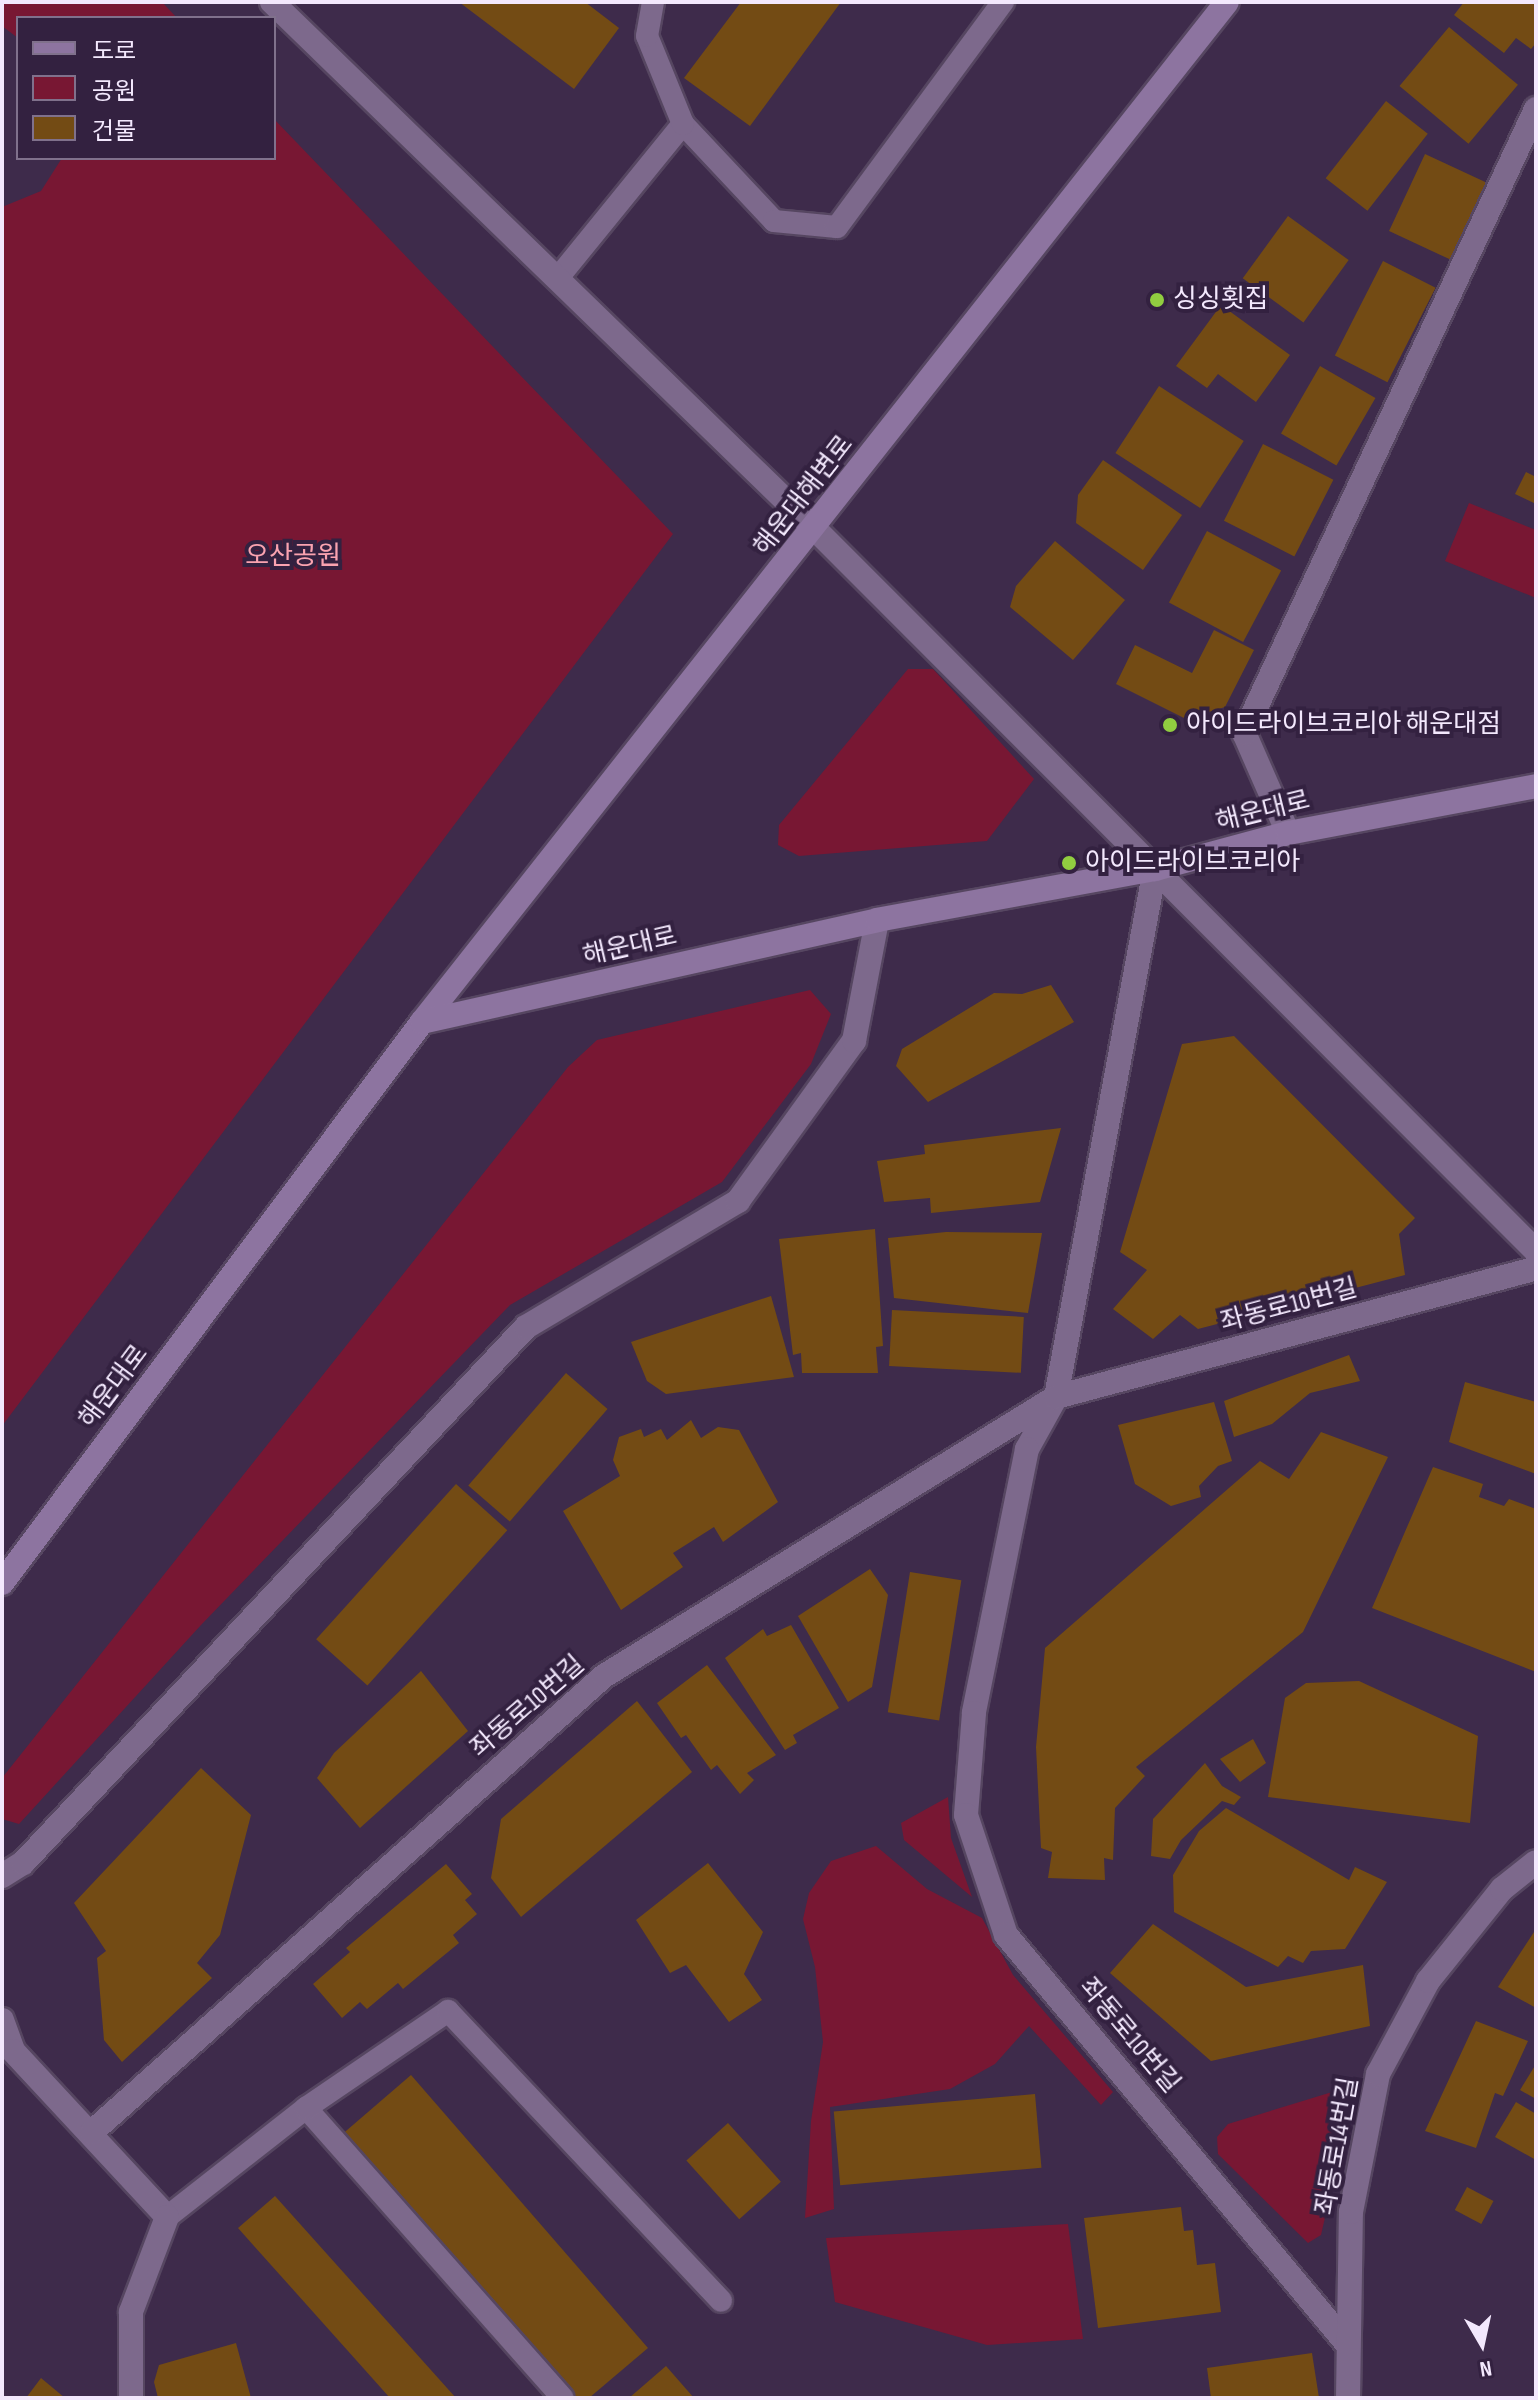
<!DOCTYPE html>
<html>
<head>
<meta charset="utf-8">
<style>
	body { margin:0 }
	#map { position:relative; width:1538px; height:2400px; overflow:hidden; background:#3e2b4b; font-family:"Sofia Sans Condensed","Noto Sans KR",sans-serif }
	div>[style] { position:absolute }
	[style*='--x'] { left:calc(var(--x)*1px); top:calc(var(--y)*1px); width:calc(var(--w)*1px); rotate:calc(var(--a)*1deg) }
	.green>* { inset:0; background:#781733 }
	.building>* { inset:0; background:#734b14; transform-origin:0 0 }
	.roads { filter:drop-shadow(2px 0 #564661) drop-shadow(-2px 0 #564661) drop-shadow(0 2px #564661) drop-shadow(0 -2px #564661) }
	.lane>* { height:22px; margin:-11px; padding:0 11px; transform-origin:11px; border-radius:11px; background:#7d698c }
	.street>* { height:24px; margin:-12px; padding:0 12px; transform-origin:12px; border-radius:12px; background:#7d698c }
	.secondary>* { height:24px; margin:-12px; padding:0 12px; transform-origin:12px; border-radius:12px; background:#8d74a0 }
	.dots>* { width:22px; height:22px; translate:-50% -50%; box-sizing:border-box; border:4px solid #332140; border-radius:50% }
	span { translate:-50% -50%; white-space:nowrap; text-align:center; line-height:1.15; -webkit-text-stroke:8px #332140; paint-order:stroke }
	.poi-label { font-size:26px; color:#f3e8fd }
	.left { translate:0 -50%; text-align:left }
	.street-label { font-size:26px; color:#f3e8fd }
	.park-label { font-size:26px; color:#faa3b0 }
	.frame { position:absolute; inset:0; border:4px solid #f3e8fd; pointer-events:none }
	.legend { position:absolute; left:16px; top:16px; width:260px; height:144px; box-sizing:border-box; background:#332140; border:2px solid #80718c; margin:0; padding:10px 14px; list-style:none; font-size:24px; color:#f3e8fd }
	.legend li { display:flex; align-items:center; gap:16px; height:40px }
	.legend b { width:40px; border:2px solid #80718c }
	.north { position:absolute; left:1442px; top:2304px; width:80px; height:80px; -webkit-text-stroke:6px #332140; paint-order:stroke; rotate:171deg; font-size:22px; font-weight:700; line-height:32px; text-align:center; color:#f3e8fd }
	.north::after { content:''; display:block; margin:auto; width:28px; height:36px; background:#f3e8fd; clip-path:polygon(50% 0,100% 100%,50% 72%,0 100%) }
</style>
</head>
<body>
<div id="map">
	<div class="green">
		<i style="clip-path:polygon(2px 2px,162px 2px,177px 18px,18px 18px,18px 38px,2px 26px)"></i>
		<i style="clip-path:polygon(274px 119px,673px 534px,2px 1426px,2px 207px,41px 191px,62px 158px,274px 158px)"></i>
		<i style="clip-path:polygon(1469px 503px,1536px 530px,1536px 598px,1445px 561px)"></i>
		<i style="clip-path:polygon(908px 669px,933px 669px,1034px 779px,987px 841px,799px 856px,778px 845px,779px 825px)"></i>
		<i style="clip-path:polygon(810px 990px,831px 1014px,811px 1064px,722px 1182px,510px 1305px,201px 1625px,19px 1824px,2px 1819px,2px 1778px,568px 1067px,597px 1040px)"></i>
		<i style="clip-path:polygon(948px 1797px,951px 1838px,972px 1897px,904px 1840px,901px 1823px)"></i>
		<i style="clip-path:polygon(876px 1846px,927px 1889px,982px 1918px,1013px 1975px,1113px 2092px,1101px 2105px,1029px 2026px,995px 2064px,950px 2089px,830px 2107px,834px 2209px,805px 2218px,811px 2121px,823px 2042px,815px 1967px,803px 1919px,809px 1893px,831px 1861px)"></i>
		<i style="clip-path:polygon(1342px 2089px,1351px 2103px,1321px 2235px,1308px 2243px,1218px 2154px,1217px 2137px,1228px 2124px)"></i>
		<i style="clip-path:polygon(1068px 2224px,1083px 2339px,987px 2345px,835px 2302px,826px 2238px)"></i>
	</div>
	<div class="building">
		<i style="clip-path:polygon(459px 2px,585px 2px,619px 28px,574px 89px)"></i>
		<i style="clip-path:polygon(741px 2px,841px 2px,750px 126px,684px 78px)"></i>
		<i style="clip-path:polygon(1464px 2px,1536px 2px,1536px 43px,1531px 49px,1516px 38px,1504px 53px,1454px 15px)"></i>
		<i style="left:1449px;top:27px;width:90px;height:77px;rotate:40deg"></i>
		<i style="left:1386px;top:101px;width:53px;height:98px;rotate:38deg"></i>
		<i style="left:1425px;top:154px;width:70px;height:85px;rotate:25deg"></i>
		<i style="left:1288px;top:216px;width:75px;height:77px;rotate:36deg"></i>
		<i style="left:1383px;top:261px;width:59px;height:106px;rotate:27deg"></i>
		<i style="clip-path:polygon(1221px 305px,1290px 355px,1256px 402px,1218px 374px,1207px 388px,1176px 366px)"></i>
		<i style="left:1320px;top:366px;width:64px;height:78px;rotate:30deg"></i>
		<i style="left:1159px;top:386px;width:101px;height:80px;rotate:33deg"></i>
		<i style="left:1263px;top:444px;width:79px;height:86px;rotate:27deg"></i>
		<i style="clip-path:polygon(1103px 460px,1182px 515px,1143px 570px,1076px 523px,1078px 495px)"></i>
		<i style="clip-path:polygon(1526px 472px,1536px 477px,1536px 504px,1515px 494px)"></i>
		<i style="left:1207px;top:531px;width:84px;height:81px;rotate:28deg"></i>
		<i style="clip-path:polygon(1055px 541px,1125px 600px,1073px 660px,1010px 607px,1016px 586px)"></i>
		<i style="clip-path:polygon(1214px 630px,1254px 650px,1225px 707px,1186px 719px,1116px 684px,1135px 645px,1192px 673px)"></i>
		<i style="clip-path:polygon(1051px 985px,1074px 1022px,928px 1102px,896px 1066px,902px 1049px,994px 993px,1022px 994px)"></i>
		<i style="clip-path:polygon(1234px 1036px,1415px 1218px,1399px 1234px,1405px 1275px,1198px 1329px,1180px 1315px,1153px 1339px,1113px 1309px,1147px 1270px,1120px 1252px,1182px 1044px)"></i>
		<i style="clip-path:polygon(1061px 1128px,1040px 1202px,931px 1213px,930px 1198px,884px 1202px,877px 1161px,925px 1154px,924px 1145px)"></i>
		<i style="clip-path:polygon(875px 1229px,883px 1346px,876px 1347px,878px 1373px,802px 1373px,801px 1353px,793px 1355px,779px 1239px)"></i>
		<i style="clip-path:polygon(946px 1232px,1042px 1233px,1028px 1313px,894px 1298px,888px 1238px)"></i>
		<i style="clip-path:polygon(771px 1296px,794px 1377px,666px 1394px,647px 1381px,631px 1342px)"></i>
		<i style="left:892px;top:1310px;width:132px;height:56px;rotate:3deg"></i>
		<i style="clip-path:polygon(1349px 1355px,1360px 1381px,1310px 1393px,1272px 1424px,1234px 1437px,1224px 1401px)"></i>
		<i style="left:566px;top:1373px;width:55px;height:149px;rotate:41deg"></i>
		<i style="clip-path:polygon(1465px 1382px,1536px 1402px,1536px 1474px,1449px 1442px)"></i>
		<i style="clip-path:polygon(1214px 1402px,1232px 1461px,1218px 1466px,1199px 1486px,1201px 1497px,1171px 1506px,1135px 1484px,1118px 1425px)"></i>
		<i style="clip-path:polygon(691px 1420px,701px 1438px,718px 1427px,739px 1430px,778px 1502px,723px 1542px,714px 1527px,673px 1553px,683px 1567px,621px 1610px,563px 1511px,620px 1476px,613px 1460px,619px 1437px,641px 1429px,644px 1437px,661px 1429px,667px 1440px)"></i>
		<i style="clip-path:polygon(1321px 1432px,1388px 1457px,1303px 1632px,1136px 1767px,1145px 1776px,1115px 1808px,1113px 1860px,1104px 1858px,1105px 1880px,1048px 1878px,1052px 1852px,1041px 1848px,1036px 1747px,1045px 1648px,1260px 1461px,1289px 1479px)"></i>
		<i style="clip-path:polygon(1433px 1467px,1483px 1484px,1479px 1497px,1504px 1506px,1509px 1499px,1536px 1509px,1536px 1672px,1372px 1608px)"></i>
		<i style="left:456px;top:1484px;width:69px;height:209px;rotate:42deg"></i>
		<i style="clip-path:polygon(870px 1569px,888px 1595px,872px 1687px,848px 1702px,798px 1616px)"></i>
		<i style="left:910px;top:1572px;width:52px;height:142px;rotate:9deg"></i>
		<i style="clip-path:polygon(791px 1625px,839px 1708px,793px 1735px,797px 1743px,785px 1750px,725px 1658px,763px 1629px,767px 1636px)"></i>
		<i style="clip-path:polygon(707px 1665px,776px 1755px,747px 1773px,754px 1780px,740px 1794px,717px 1765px,711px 1770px,686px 1735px,681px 1738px,657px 1703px)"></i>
		<i style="clip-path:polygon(421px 1671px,468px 1731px,360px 1828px,317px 1778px,334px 1753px)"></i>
		<i style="clip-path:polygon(1359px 1681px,1478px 1736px,1470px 1823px,1268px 1797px,1285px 1698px,1306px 1683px)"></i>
		<i style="clip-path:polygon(637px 1701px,692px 1772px,521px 1917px,491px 1878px,501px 1819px)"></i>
		<i style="clip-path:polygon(1253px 1739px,1266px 1763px,1240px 1782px,1220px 1759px)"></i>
		<i style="clip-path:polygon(1205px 1763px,1222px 1786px,1241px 1797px,1234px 1805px,1222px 1801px,1181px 1840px,1170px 1859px,1151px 1856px,1153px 1819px)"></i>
		<i style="clip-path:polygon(201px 1768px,251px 1815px,220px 1935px,197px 1963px,212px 1978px,122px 2062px,104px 2040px,97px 1958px,106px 1951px,74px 1903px)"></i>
		<i style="clip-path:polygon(1226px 1808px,1349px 1880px,1355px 1867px,1387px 1882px,1345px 1949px,1311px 1951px,1303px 1963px,1288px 1956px,1278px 1967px,1174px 1912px,1173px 1875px,1199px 1831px)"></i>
		<i style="clip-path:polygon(708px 1863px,763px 1932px,744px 1974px,762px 2000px,729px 2022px,686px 1965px,670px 1973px,636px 1920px)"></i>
		<i style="clip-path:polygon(446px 1864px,472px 1894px,465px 1900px,477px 1914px,453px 1935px,459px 1943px,403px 1989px,398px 1983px,367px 2009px,360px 2002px,342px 2018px,313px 1984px,350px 1952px,346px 1948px)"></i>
		<i style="clip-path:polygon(1153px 1924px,1246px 1987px,1363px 1965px,1370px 2026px,1211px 2061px,1110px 1973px)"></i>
		<i style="clip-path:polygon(1536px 1929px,1536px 2008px,1498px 1987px)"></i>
		<i style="clip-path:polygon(1476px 2021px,1528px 2041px,1503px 2096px,1495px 2093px,1476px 2148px,1425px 2131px)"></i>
		<i style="clip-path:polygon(1536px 2064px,1536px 2099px,1520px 2090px)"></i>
		<i style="clip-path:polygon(411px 2075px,648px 2348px,589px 2398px,566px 2398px,339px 2137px)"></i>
		<i style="left:1035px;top:2094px;width:74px;height:202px;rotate:85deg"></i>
		<i style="clip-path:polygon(1516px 2102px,1536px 2114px,1536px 2160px,1495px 2137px)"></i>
		<i style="left:728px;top:2123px;width:79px;height:56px;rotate:48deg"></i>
		<i style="left:1467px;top:2187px;width:30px;height:26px;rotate:28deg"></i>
		<i style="clip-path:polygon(275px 2196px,456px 2398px,390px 2398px,238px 2228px)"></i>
		<i style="clip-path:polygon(1181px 2207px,1184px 2231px,1193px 2230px,1197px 2265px,1215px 2263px,1221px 2312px,1098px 2328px,1084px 2218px)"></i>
		<i style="clip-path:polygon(236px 2343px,251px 2398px,158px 2398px,154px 2382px,159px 2365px)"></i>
		<i style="clip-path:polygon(1312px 2353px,1319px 2398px,1211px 2398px,1207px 2368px)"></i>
		<i style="clip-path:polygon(666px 2366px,694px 2398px,629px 2398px)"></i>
		<i style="clip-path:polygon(41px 2378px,65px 2398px,26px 2398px)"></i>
	</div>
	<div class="roads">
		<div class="lane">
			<i style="--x:683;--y:124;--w:133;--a:46.8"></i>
			<i style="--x:774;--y:221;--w:63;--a:5.4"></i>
			<i style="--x:837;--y:227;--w:280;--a:-53.6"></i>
			<i style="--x:557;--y:279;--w:200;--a:-50.9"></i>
			<i style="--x:683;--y:124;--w:95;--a:-112.2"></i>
			<i style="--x:647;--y:36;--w:35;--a:-80"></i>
			<i style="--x:306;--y:2108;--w:387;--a:48.5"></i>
			<i style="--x:167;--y:2217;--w:177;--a:-38.1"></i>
			<i style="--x:306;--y:2108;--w:172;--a:-34.3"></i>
			<i style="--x:448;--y:2011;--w:398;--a:46.7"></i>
		</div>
		<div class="street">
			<i style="--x:272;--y:2;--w:755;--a:44.14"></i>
			<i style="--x:814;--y:528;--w:1022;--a:45.04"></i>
			<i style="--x:1288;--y:833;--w:109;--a:-113.7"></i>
			<i style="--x:1244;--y:733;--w:689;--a:-64.92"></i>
			<i style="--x:1155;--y:869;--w:537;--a:100.62"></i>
			<i style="--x:1056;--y:1397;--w:60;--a:119.1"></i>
			<i style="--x:1027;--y:1449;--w:269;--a:101.4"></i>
			<i style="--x:974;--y:1713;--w:102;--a:94.5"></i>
			<i style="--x:966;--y:1815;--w:126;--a:71.6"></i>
			<i style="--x:1006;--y:1935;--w:534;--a:50.17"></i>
			<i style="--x:2;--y:1876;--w:25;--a:-32"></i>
			<i style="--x:23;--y:1863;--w:735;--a:-46.82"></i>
			<i style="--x:526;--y:1327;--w:247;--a:-30.7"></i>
			<i style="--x:738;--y:1201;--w:198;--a:-54.1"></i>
			<i style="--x:854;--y:1041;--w:123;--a:-79.2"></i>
			<i style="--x:2;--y:2020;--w:33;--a:70"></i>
			<i style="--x:13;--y:2051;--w:226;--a:47.1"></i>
			<i style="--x:167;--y:2217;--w:102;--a:110.8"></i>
			<i style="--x:131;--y:2312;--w:86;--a:90"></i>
			<i style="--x:92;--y:2132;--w:686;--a:-41.69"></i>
			<i style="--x:604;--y:1676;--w:531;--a:-31.69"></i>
			<i style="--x:1056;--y:1397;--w:497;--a:-15"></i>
			<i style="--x:1348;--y:2398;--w:186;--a:-89.1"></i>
			<i style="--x:1351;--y:2212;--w:141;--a:-78.9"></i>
			<i style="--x:1378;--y:2074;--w:106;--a:-61.7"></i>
			<i style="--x:1428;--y:1981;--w:118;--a:-51.2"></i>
			<i style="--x:1502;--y:1889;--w:43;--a:-38.5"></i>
		</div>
		<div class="secondary">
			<i style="--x:422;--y:1022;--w:1299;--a:-51.72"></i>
			<i style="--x:2;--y:1583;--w:701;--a:-53.18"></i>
			<i style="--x:422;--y:1022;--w:466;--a:-12.6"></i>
			<i style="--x:877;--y:920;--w:283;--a:-10.4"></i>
			<i style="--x:1155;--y:869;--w:138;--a:-15.1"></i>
			<i style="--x:1288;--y:833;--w:252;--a:-10.7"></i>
		</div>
	</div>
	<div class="dots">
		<i style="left:1157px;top:300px;background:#91cd40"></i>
		<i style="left:1170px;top:725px;background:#91cd40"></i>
		<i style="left:1069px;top:863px;background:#91cd40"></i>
	</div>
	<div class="poi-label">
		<span class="left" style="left:1173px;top:300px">싱싱횟집</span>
		<span class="left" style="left:1186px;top:725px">아이드라이브코리아 해운대점</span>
		<span class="left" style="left:1085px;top:863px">아이드라이브코리아</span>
	</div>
	<div class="street-label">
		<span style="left:804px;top:496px;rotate:-52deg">해운대해변로</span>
		<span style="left:1263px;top:812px;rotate:-14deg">해운대로</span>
		<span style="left:630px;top:947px;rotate:-13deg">해운대로</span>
		<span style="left:1289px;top:1306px;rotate:-15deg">좌동로10번길</span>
		<span style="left:114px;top:1387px;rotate:-53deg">해운대로</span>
		<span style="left:528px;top:1707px;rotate:-41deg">좌동로10번길</span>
		<span style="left:1129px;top:2036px;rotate:50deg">좌동로10번길</span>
		<span style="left:1338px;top:2146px;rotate:-80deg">좌동로14번길</span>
	</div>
	<div class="park-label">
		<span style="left:293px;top:557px">오산공원</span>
	</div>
	<div class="frame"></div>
	<ul class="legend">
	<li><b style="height:10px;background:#8d74a0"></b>도로</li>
	<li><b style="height:22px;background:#781733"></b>공원</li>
	<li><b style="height:22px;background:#734b14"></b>건물</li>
	</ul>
	<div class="north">N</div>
</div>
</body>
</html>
